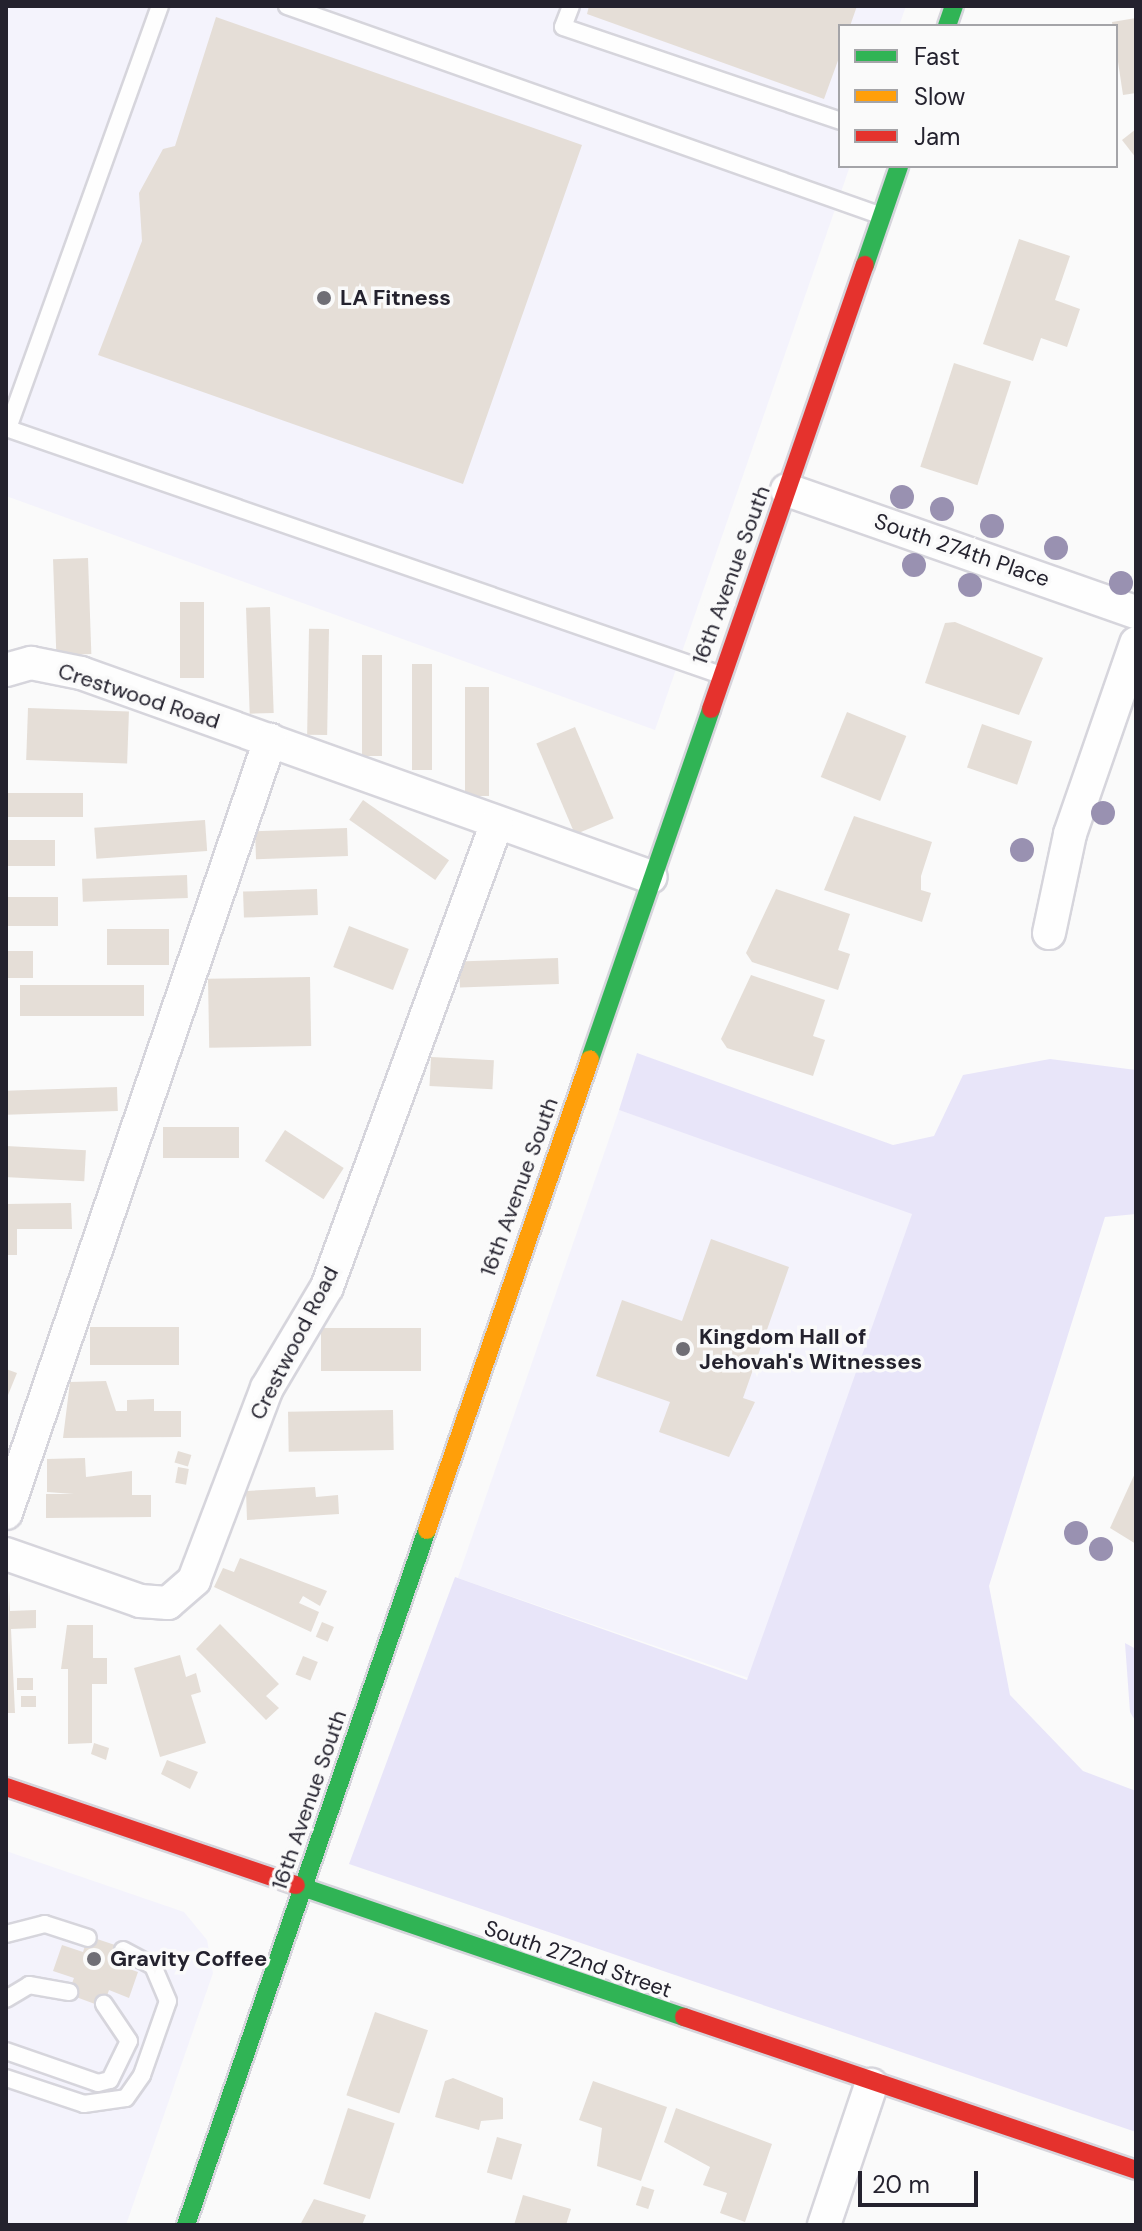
<!DOCTYPE html>
<html>
<head>
<meta charset="utf-8">
<style>
	body { margin:0 }
	#map { position:relative; width:1142px; height:2231px; overflow:hidden; background:#fafafa; font-family:"DM Sans",sans-serif }
	div>[style] { position:absolute }
	[style*='--x'] { left:calc(var(--x)*1px); top:calc(var(--y)*1px); width:calc(var(--w)*1px); rotate:calc(var(--a)*1deg) }
	.built>* { inset:0; background:#f4f3fc; transform-origin:0 0 }
	.green>* { inset:0; background:#e8e5f9 }
	.building>* { inset:0; background:#e5ded7; transform-origin:0 0 }
	.roads { filter:drop-shadow(2px 0 #d6d5dc) drop-shadow(-2px 0 #d6d5dc) drop-shadow(0 2px #d6d5dc) drop-shadow(0 -2px #d6d5dc) }
	.lane>* { height:16px; margin:-8px; padding:0 8px; transform-origin:8px; border-radius:8px; background:#fefefe }
	.street>* { height:32px; margin:-16px; padding:0 16px; transform-origin:16px; border-radius:16px; background:#fefefe }
	.fast>* { height:18px; margin:-9px; padding:0 9px; transform-origin:9px; border-radius:9px; background:#30b455 }
	.slow>* { height:18px; margin:-9px; padding:0 9px; transform-origin:9px; border-radius:9px; background:#ff9f0a }
	.jam>* { height:18px; margin:-9px; padding:0 9px; transform-origin:9px; border-radius:9px; background:#e5322d }
	.trees>* { width:24px; height:24px; margin:-12px; border-radius:50%; background:#9991b1 }
	.dots>* { width:22px; height:22px; translate:-50% -50%; box-sizing:border-box; border:4px solid #fafafa; border-radius:50% }
	span { translate:-50% -50%; white-space:nowrap; text-align:center; line-height:1.15; -webkit-text-stroke:7px #fafafa; paint-order:stroke }
	.poi-label { font-size:22px; color:#24222e; font-weight:700 }
	.left { translate:0 -50%; text-align:left }
	.street-label { font-size:22px; color:#24222e }
	.frame { position:absolute; inset:0; border:8px solid #24222e; pointer-events:none }
	.legend { position:absolute; left:838px; top:24px; width:280px; height:144px; box-sizing:border-box; background:#fafafa; border:2px solid #a4a4a8; margin:0; padding:10px 14px; list-style:none; font-size:24px; color:#24222e }
	.legend li { display:flex; align-items:center; gap:16px; height:40px }
	.legend b { width:40px; border:2px solid #a4a4a8 }
	.scale { position:absolute; left:858px; top:2171px; width:120px; height:36px; box-sizing:border-box; border:4px solid #24222e; border-top:0; padding-left:10px; font-size:24px; line-height:28px; white-space:nowrap; color:#24222e; -webkit-text-stroke:6px #fafafa; paint-order:stroke }
</style>
</head>
<body>
<div id="map">
	<div class="built">
		<i style="clip-path:polygon(6px 6px,906px 6px,899px 26px,840px 26px,840px 166px,850px 166px,655px 730px,6px 496px)"></i>
		<i style="left:619px;top:1110px;width:311px;height:495px;rotate:19deg"></i>
		<i style="clip-path:polygon(6px 1851px,184px 1912px,207px 1940px,213px 1973px,126px 2225px,6px 2225px)"></i>
	</div>
	<div class="green">
		<i style="clip-path:polygon(637px 1053px,893px 1145px,934px 1136px,963px 1075px,1050px 1059px,1136px 1070px,1136px 1214px,1105px 1217px,989px 1586px,1010px 1695px,1083px 1771px,1136px 1791px,1136px 2132px,349px 1864px,455px 1577px,747px 1680px,912px 1214px,619px 1110px)"></i>
		<i style="clip-path:polygon(1125px 1643px,1136px 1649px,1136px 1722px,1130px 1712px)"></i>
	</div>
	<div class="building">
		<i style="clip-path:polygon(589px 6px,857px 6px,850px 26px,840px 26px,840px 55px,824px 99px,587px 14px)"></i>
		<i style="clip-path:polygon(216px 17px,582px 145px,463px 484px,98px 355px,142px 241px,139px 193px,163px 149px,175px 146px)"></i>
		<i style="clip-path:polygon(1136px 18px,1136px 93px,1123px 95px,1112px 22px)"></i>
		<i style="clip-path:polygon(1136px 129px,1136px 158px,1122px 140px)"></i>
		<i style="clip-path:polygon(1019px 239px,1070px 256px,1055px 300px,1080px 309px,1067px 347px,1041px 338px,1033px 361px,983px 344px)"></i>
		<i style="left:954px;top:363px;width:60px;height:109px;rotate:18deg"></i>
		<i style="left:88px;top:558px;width:96px;height:35px;rotate:88deg"></i>
		<i style="left:180px;top:602px;width:24px;height:76px"></i>
		<i style="left:270px;top:607px;width:106px;height:24px;rotate:88deg"></i>
		<i style="clip-path:polygon(955px 622px,1043px 658px,1019px 715px,925px 683px,945px 623px)"></i>
		<i style="left:329px;top:629px;width:106px;height:20px;rotate:91deg"></i>
		<i style="left:362px;top:655px;width:20px;height:101px"></i>
		<i style="left:412px;top:664px;width:20px;height:106px"></i>
		<i style="left:465px;top:687px;width:24px;height:109px"></i>
		<i style="left:28px;top:708px;width:101px;height:52px;rotate:2deg"></i>
		<i style="left:847px;top:712px;width:64px;height:70px;rotate:22deg"></i>
		<i style="left:982px;top:724px;width:53px;height:46px;rotate:19deg"></i>
		<i style="left:575px;top:727px;width:99px;height:42px;rotate:67deg"></i>
		<i style="left:83px;top:793px;width:24px;height:77px;rotate:90deg"></i>
		<i style="left:363px;top:800px;width:105px;height:24px;rotate:35deg"></i>
		<i style="clip-path:polygon(854px 816px,932px 842px,921px 876px,921px 890px,931px 893px,922px 922px,824px 890px)"></i>
		<i style="left:205px;top:820px;width:31px;height:111px;rotate:86deg"></i>
		<i style="left:347px;top:828px;width:28px;height:92px;rotate:88deg"></i>
		<i style="left:55px;top:840px;width:26px;height:49px;rotate:90deg"></i>
		<i style="left:187px;top:875px;width:23px;height:105px;rotate:88deg"></i>
		<i style="left:317px;top:889px;width:26px;height:74px;rotate:88deg"></i>
		<i style="clip-path:polygon(776px 889px,850px 914px,838px 950px,850px 954px,838px 990px,752px 962px,746px 953px)"></i>
		<i style="left:58px;top:897px;width:29px;height:52px;rotate:90deg"></i>
		<i style="left:349px;top:926px;width:64px;height:44px;rotate:21deg"></i>
		<i style="left:169px;top:929px;width:36px;height:62px;rotate:90deg"></i>
		<i style="left:6px;top:951px;width:27px;height:27px"></i>
		<i style="left:558px;top:958px;width:26px;height:99px;rotate:88deg"></i>
		<i style="clip-path:polygon(751px 975px,825px 1000px,813px 1036px,825px 1040px,813px 1076px,727px 1048px,721px 1039px)"></i>
		<i style="left:310px;top:977px;width:69px;height:102px;rotate:89deg"></i>
		<i style="left:144px;top:985px;width:31px;height:124px;rotate:90deg"></i>
		<i style="left:431px;top:1057px;width:63px;height:29px;rotate:3deg"></i>
		<i style="left:117px;top:1087px;width:24px;height:111px;rotate:88deg"></i>
		<i style="left:163px;top:1127px;width:76px;height:31px"></i>
		<i style="left:285px;top:1130px;width:70px;height:37px;rotate:33deg"></i>
		<i style="left:6px;top:1146px;width:80px;height:31px;rotate:3deg"></i>
		<i style="clip-path:polygon(71px 1203px,72px 1229px,17px 1229px,17px 1255px,6px 1255px,6px 1204px)"></i>
		<i style="clip-path:polygon(711px 1239px,789px 1267px,743px 1398px,755px 1402px,729px 1457px,659px 1432px,670px 1402px,596px 1376px,622px 1300px,682px 1321px)"></i>
		<i style="left:179px;top:1327px;width:38px;height:89px;rotate:90deg"></i>
		<i style="left:321px;top:1328px;width:100px;height:43px"></i>
		<i style="clip-path:polygon(6px 1369px,17px 1373px,6px 1400px)"></i>
		<i style="clip-path:polygon(106px 1381px,116px 1411px,127px 1411px,127px 1400px,154px 1399px,154px 1411px,181px 1411px,181px 1437px,63px 1438px,70px 1382px)"></i>
		<i style="left:393px;top:1410px;width:40px;height:105px;rotate:89deg"></i>
		<i style="left:178px;top:1451px;width:14px;height:12px;rotate:17deg"></i>
		<i style="clip-path:polygon(85px 1458px,86px 1477px,132px 1471px,132px 1495px,151px 1495px,151px 1517px,46px 1518px,46px 1494px,74px 1494px,47px 1492px,47px 1459px)"></i>
		<i style="left:178px;top:1467px;width:11px;height:16px;rotate:10deg"></i>
		<i style="clip-path:polygon(1136px 1471px,1136px 1544px,1110px 1528px)"></i>
		<i style="clip-path:polygon(315px 1487px,316px 1497px,338px 1495px,339px 1514px,247px 1520px,246px 1491px)"></i>
		<i style="clip-path:polygon(240px 1558px,327px 1591px,320px 1606px,303px 1596px,299px 1603px,319px 1612px,311px 1632px,214px 1587px,223px 1568px,234px 1572px)"></i>
		<i style="clip-path:polygon(9px 1590px,10px 1611px,36px 1610px,36px 1628px,11px 1629px,15px 1713px,6px 1713px)"></i>
		<i style="left:322px;top:1622px;width:13px;height:16px;rotate:23deg"></i>
		<i style="clip-path:polygon(220px 1624px,279px 1684px,266px 1696px,279px 1708px,266px 1720px,196px 1649px)"></i>
		<i style="clip-path:polygon(67px 1625px,93px 1625px,93px 1658px,107px 1658px,107px 1684px,92px 1684px,92px 1743px,68px 1744px,68px 1669px,61px 1669px)"></i>
		<i style="clip-path:polygon(180px 1655px,186px 1677px,196px 1673px,201px 1692px,191px 1695px,206px 1743px,160px 1757px,134px 1668px)"></i>
		<i style="left:303px;top:1656px;width:16px;height:20px;rotate:22deg"></i>
		<i style="left:17px;top:1678px;width:16px;height:12px"></i>
		<i style="left:21px;top:1696px;width:15px;height:11px"></i>
		<i style="clip-path:polygon(94px 1743px,109px 1748px,106px 1760px,91px 1754px)"></i>
		<i style="clip-path:polygon(167px 1760px,198px 1772px,190px 1789px,161px 1774px)"></i>
		<i style="clip-path:polygon(88px 1936px,124px 1948px,118px 1965px,138px 1972px,129px 1998px,109px 1990px,103px 2007px,68px 1994px,74px 1978px,53px 1971px,62px 1945px,83px 1952px)"></i>
		<i style="left:375px;top:2012px;width:56px;height:88px;rotate:19deg"></i>
		<i style="clip-path:polygon(453px 2078px,503px 2098px,503px 2119px,481px 2121px,479px 2130px,435px 2117px,445px 2081px)"></i>
		<i style="clip-path:polygon(593px 2081px,667px 2107px,641px 2181px,597px 2166px,602px 2128px,579px 2120px)"></i>
		<i style="left:348px;top:2108px;width:49px;height:80px;rotate:18deg"></i>
		<i style="clip-path:polygon(676px 2108px,772px 2144px,745px 2222px,720px 2213px,727px 2193px,703px 2185px,710px 2167px,664px 2142px)"></i>
		<i style="left:497px;top:2137px;width:26px;height:37px;rotate:16deg"></i>
		<i style="left:642px;top:2186px;width:13px;height:20px;rotate:18deg"></i>
		<i style="clip-path:polygon(523px 2195px,571px 2209px,566px 2225px,514px 2225px)"></i>
		<i style="clip-path:polygon(314px 2199px,366px 2215px,362px 2225px,300px 2225px)"></i>
	</div>
	<div class="roads">
		<div class="lane">
			<i style="--x:287;--y:6;--w:631;--a:19.44"></i>
			<i style="--x:571;--y:6;--w:22;--a:111"></i>
			<i style="--x:563;--y:27;--w:293;--a:18.7"></i>
			<i style="--x:6;--y:428;--w:756;--a:19.06"></i>
			<i style="--x:8;--y:428;--w:449;--a:-70.2"></i>
			<i style="--x:6;--y:1934;--w:40;--a:-14.4"></i>
			<i style="--x:45;--y:1924;--w:45;--a:18"></i>
			<i style="--x:6;--y:1999;--w:27;--a:-31"></i>
			<i style="--x:29;--y:1985;--w:41;--a:9.9"></i>
			<i style="--x:6;--y:2051;--w:97;--a:19.2"></i>
			<i style="--x:98;--y:2083;--w:12;--a:-14"></i>
			<i style="--x:110;--y:2080;--w:43;--a:-64"></i>
			<i style="--x:129;--y:2041;--w:45;--a:-124"></i>
			<i style="--x:6;--y:2078;--w:82;--a:18.4"></i>
			<i style="--x:84;--y:2104;--w:42;--a:-8.1"></i>
			<i style="--x:126;--y:2098;--w:28;--a:-55"></i>
			<i style="--x:142;--y:2075;--w:78;--a:-70.6"></i>
			<i style="--x:168;--y:2001;--w:38;--a:-113"></i>
			<i style="--x:153;--y:1966;--w:34;--a:-152"></i>
		</div>
		<div class="street">
			<i style="--x:787;--y:490;--w:370;--a:19.3"></i>
			<i style="--x:6;--y:670;--w:26;--a:-16"></i>
			<i style="--x:31;--y:663;--w:51;--a:11.3"></i>
			<i style="--x:81;--y:673;--w:605;--a:19.69"></i>
			<i style="--x:1049;--y:933;--w:101;--a:-78"></i>
			<i style="--x:1070;--y:834;--w:202;--a:-70.9"></i>
			<i style="--x:6;--y:1513;--w:817;--a:-71.14"></i>
			<i style="--x:6;--y:1554;--w:142;--a:19.3"></i>
			<i style="--x:140;--y:1601;--w:28;--a:4"></i>
			<i style="--x:168;--y:1603;--w:35;--a:-41"></i>
			<i style="--x:194;--y:1580;--w:205;--a:-69.2"></i>
			<i style="--x:267;--y:1388;--w:117;--a:-59.3"></i>
			<i style="--x:327;--y:1287;--w:493;--a:-69.9"></i>
			<i style="--x:824;--y:2225;--w:148;--a:-71.4"></i>
		</div>
		<div class="fast">
			<i style="--x:947;--y:26;--w:21;--a:-71"></i>
			<i style="--x:865;--y:265;--w:105;--a:-71"></i>
			<i style="--x:590;--y:1059;--w:370;--a:-70.9"></i>
			<i style="--x:296;--y:1885;--w:410;--a:18.8"></i>
			<i style="--x:186;--y:2225;--w:736;--a:-70.88"></i>
		</div>
		<div class="slow">
			<i style="--x:427;--y:1530;--w:498;--a:-70.9"></i>
		</div>
		<div class="jam">
			<i style="--x:711;--y:709;--w:470;--a:-70.9"></i>
			<i style="--x:6;--y:1787;--w:306;--a:18.7"></i>
			<i style="--x:684;--y:2017;--w:477;--a:18.7"></i>
		</div>
	</div>
	<div class="trees">
		<i style="left:902px;top:497px"></i>
		<i style="left:942px;top:509px"></i>
		<i style="left:992px;top:526px"></i>
		<i style="left:1056px;top:548px"></i>
		<i style="left:914px;top:565px"></i>
		<i style="left:1121px;top:583px"></i>
		<i style="left:970px;top:585px"></i>
		<i style="left:1103px;top:813px"></i>
		<i style="left:1022px;top:850px"></i>
		<i style="left:1076px;top:1533px"></i>
		<i style="left:1101px;top:1549px"></i>
	</div>
	<div class="dots">
		<i style="left:324px;top:298px;background:#6f6e75"></i>
		<i style="left:683px;top:1349px;background:#6f6e75"></i>
		<i style="left:94px;top:1959px;background:#6f6e75"></i>
	</div>
	<div class="poi-label">
		<span class="left" style="left:340px;top:298px">LA Fitness</span>
		<span class="left" style="left:699px;top:1349px">Kingdom Hall of<br>Jehovah's Witnesses</span>
		<span class="left" style="left:110px;top:1959px">Gravity Coffee</span>
	</div>
	<div class="street-label">
		<span style="left:962px;top:550px;rotate:19deg">South 274th Place</span>
		<span style="left:731px;top:575px;rotate:-70deg">16th Avenue South</span>
		<span style="left:139px;top:696px;rotate:18deg">Crestwood Road</span>
		<span style="left:519px;top:1187px;rotate:-70deg">16th Avenue South</span>
		<span style="left:294px;top:1343px;rotate:-63deg">Crestwood Road</span>
		<span style="left:309px;top:1800px;rotate:-71deg">16th Avenue South</span>
		<span style="left:578px;top:1959px;rotate:19deg">South 272nd Street</span>
	</div>
	<div class="frame"></div>
	<ul class="legend">
	<li><b style="height:10px;background:#30b455"></b>Fast</li>
	<li><b style="height:10px;background:#ff9f0a"></b>Slow</li>
	<li><b style="height:10px;background:#e5322d"></b>Jam</li>
	</ul>
	<div class="scale">20 m</div>
</div>
</body>
</html>
